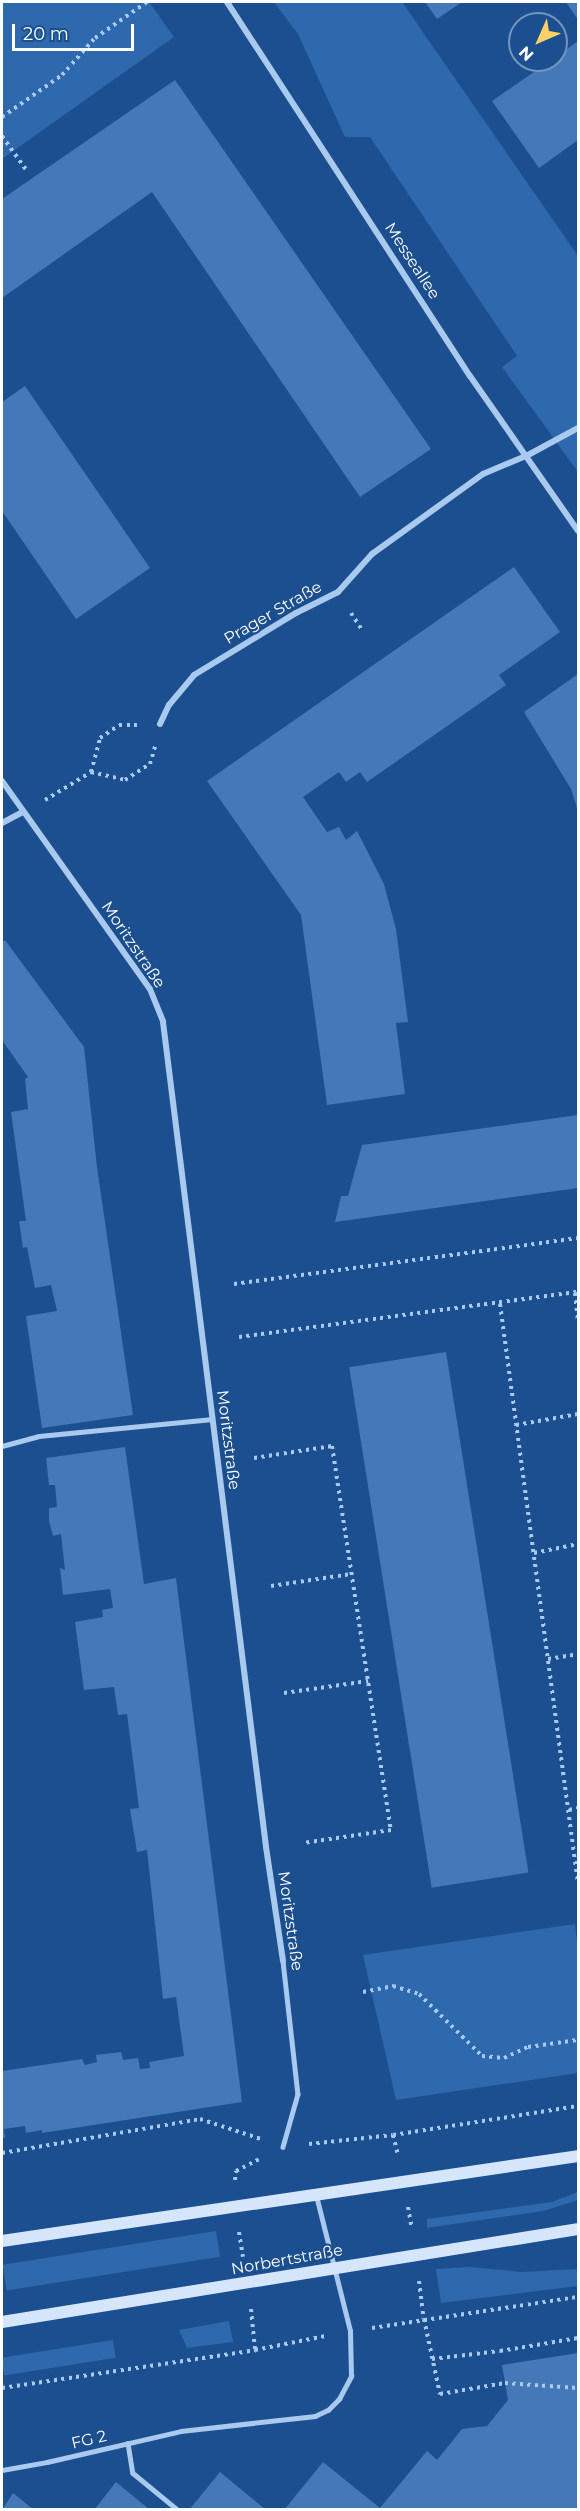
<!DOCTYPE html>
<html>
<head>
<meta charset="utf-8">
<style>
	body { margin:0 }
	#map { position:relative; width:580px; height:2511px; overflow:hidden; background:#1b4f8f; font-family:Montserrat,sans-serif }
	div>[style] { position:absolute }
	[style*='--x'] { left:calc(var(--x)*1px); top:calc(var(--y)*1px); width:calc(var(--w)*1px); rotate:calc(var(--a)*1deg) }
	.green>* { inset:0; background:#2e69ad; transform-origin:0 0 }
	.building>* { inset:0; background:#4478b7; transform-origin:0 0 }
	.path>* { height:4px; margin-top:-2px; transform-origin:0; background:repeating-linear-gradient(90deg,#a9c9ee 0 3px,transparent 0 7.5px) }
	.service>* { height:4.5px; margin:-2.25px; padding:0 2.25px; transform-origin:2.25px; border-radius:2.25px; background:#a9c9ee }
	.minor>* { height:6px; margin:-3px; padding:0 3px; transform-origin:3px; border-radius:3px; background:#a9c9ee }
	.secondary>* { height:12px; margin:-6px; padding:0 6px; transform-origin:6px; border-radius:6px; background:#d6e6fa }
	span { translate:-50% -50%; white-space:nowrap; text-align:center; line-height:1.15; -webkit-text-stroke:4.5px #1b4f8f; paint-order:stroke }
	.street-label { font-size:16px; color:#fff }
	.frame { position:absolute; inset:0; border:3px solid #fff; pointer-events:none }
	.north { position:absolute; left:508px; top:12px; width:60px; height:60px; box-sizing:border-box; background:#1b4f8f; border:2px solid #7695bc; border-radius:50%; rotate:225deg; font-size:16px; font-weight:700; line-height:24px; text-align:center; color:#fff }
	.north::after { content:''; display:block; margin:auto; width:21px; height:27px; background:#ffd166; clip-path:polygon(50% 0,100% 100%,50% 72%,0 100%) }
	.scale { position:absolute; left:12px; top:24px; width:122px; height:27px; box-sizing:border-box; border:3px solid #fff; border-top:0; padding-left:8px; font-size:18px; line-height:21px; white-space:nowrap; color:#fff; -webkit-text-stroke:4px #1b4f8f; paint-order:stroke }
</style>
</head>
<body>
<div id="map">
	<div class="green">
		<i style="clip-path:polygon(2px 2px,149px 2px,174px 37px,2px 159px)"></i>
		<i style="clip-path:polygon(274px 2px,402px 2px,578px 256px,578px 472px,502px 367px,517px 356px,370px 137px,345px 137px,298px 34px)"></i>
		<i style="clip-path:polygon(575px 1924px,578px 1950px,578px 2073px,396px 2100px,363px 1955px)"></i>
		<i style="clip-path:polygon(578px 2192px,578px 2200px,543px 2211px,427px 2228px,427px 2219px,552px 2202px)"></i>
		<i style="left:216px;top:2231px;width:26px;height:216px;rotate:81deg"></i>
		<i style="clip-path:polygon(469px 2267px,522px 2272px,578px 2269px,578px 2286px,441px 2303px,436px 2269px)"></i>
		<i style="clip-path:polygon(229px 2321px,233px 2342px,187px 2348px,179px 2330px)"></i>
		<i style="left:113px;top:2340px;width:18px;height:113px;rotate:81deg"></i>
	</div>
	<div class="building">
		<i style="clip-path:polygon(425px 2px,462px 2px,437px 19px)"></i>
		<i style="clip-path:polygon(566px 2px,578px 2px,578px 20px)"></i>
		<i style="clip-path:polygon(578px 41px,578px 140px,539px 168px,492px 101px,551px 60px,556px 60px,556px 57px)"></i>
		<i style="clip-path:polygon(175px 80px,431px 449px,360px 497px,152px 192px,2px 298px,2px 199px)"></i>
		<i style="clip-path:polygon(25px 386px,150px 568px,76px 619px,2px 511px,2px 402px)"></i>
		<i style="clip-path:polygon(514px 567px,560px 632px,499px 675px,506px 685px,367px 782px,360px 772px,346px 782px,339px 772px,303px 797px,327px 832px,339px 827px,346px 840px,357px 831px,384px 884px,396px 929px,408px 1022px,396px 1023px,405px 1094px,327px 1105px,301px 915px,207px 781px)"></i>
		<i style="clip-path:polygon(578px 674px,578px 811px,571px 789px,524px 712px)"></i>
		<i style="clip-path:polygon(5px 940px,84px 1047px,97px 1167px,133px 1415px,42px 1428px,26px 1316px,57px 1311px,51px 1285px,35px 1288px,27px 1247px,23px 1248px,19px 1221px,26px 1221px,11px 1112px,28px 1109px,25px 1079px,28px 1077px,2px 1040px,2px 942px)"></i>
		<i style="clip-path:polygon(578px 1115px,578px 1188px,335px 1222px,341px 1196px,348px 1196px,362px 1145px)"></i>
		<i style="left:446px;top:1352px;width:527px;height:98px;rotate:81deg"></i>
		<i style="clip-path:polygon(125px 1447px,144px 1584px,176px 1578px,242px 2102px,42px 2133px,42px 2130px,26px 2133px,25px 2126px,4px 2129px,5px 2138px,2px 2138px,2px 2071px,82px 2059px,85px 2065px,97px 2062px,96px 2055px,121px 2052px,123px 2060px,138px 2058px,140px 2069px,150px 2068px,149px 2062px,184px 2056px,176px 1997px,163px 1999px,147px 1850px,137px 1852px,130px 1809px,139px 1808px,127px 1714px,118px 1715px,114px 1687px,84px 1690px,75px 1622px,103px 1617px,102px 1610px,113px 1608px,110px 1589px,63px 1595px,60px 1568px,65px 1570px,61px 1534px,53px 1536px,49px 1521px,49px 1508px,57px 1507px,55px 1485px,49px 1485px,46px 1458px)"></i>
		<i style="clip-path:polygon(578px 2353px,578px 2510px,284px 2510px,323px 2462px,380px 2508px,427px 2451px,437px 2460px,462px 2429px,487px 2426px,508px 2400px,502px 2365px)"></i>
		<i style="clip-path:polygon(220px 2472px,266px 2510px,189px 2510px)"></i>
		<i style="clip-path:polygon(116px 2482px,150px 2510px,94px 2510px)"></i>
		<i style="clip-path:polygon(13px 2493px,34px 2510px,2px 2510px)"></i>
	</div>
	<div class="path">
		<i style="--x:2;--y:117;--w:73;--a:-35"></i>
		<i style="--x:62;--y:75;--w:50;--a:-48.3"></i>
		<i style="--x:95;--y:38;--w:63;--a:-34.7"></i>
		<i style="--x:2;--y:136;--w:43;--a:54.5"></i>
		<i style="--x:351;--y:613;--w:20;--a:57"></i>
		<i style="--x:91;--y:772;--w:35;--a:13"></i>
		<i style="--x:125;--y:780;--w:30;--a:-33"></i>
		<i style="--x:150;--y:764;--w:19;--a:-74"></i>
		<i style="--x:45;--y:800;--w:54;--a:-31.3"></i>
		<i style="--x:91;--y:772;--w:35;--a:-75"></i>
		<i style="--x:100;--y:738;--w:23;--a:-34"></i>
		<i style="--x:119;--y:725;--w:18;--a:0"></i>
		<i style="--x:234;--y:1284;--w:347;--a:-7.6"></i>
		<i style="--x:575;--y:1293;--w:27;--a:84"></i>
		<i style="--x:500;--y:1304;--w:584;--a:82.33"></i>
		<i style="--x:239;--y:1337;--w:342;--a:-7.6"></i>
		<i style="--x:516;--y:1425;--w:63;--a:-10.1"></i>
		<i style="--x:254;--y:1458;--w:79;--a:-8.7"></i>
		<i style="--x:332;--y:1446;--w:389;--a:81.3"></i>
		<i style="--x:391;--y:1830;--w:89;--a:171.6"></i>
		<i style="--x:534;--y:1553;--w:45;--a:-11.6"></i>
		<i style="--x:271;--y:1586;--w:81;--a:-8.5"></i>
		<i style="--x:548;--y:1659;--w:30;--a:-9"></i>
		<i style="--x:284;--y:1693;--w:85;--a:-8.1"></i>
		<i style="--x:569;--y:1810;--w:9;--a:-13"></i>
		<i style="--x:363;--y:1992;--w:31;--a:-11"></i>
		<i style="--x:393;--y:1986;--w:27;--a:17"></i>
		<i style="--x:419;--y:1994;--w:88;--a:44.5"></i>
		<i style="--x:482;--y:2056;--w:22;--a:5"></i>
		<i style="--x:504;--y:2058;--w:26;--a:-25"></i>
		<i style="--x:528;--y:2047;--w:50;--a:-8"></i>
		<i style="--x:393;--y:2135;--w:21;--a:76"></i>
		<i style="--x:309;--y:2144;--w:84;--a:-6.1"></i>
		<i style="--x:393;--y:2135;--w:187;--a:-8.9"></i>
		<i style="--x:2;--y:2153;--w:201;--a:-9.7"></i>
		<i style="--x:200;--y:2119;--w:64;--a:18.2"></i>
		<i style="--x:235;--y:2180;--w:9;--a:-84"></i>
		<i style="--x:236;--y:2171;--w:28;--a:-27"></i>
		<i style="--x:408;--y:2207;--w:22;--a:80"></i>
		<i style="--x:239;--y:2232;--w:25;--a:81"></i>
		<i style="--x:419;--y:2281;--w:38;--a:83"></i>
		<i style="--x:424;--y:2319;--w:77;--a:78"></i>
		<i style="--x:440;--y:2394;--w:66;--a:-9.6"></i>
		<i style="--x:505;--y:2383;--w:73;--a:3.9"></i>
		<i style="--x:251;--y:2309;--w:41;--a:84.4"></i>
		<i style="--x:372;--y:2328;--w:208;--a:-8.6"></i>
		<i style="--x:432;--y:2359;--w:68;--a:-6.7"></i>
		<i style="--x:500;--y:2351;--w:79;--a:-9.5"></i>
		<i style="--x:2;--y:2388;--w:256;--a:-8.5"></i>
		<i style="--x:255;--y:2350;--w:72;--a:-11.2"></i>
	</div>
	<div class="service">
		<i style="--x:2;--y:1446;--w:38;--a:-15"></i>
		<i style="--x:39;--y:1436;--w:174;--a:-5.6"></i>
		<i style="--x:283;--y:1961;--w:134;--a:83.6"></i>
		<i style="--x:298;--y:2094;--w:55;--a:105.8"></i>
		<i style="--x:128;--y:2443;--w:30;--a:81"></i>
		<i style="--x:133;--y:2473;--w:58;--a:39.4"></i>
		<i style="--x:2;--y:2470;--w:46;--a:-10.1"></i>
		<i style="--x:47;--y:2462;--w:138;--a:-13"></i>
		<i style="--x:181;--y:2431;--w:135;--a:-6.4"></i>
		<i style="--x:315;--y:2416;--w:14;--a:-25"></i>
		<i style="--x:328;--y:2410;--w:16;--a:-45"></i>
		<i style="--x:339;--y:2399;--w:26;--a:-62"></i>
		<i style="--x:351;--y:2376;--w:45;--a:-91.3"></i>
		<i style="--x:350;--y:2331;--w:139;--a:-104.1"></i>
	</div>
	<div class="minor">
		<i style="--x:227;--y:2;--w:446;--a:57"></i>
		<i style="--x:470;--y:376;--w:189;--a:55.1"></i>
		<i style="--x:160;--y:724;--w:21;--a:-65"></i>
		<i style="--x:169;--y:705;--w:39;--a:-50"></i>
		<i style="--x:194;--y:675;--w:119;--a:-31.3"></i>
		<i style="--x:296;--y:613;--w:47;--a:-26.6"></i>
		<i style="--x:338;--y:592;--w:51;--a:-48.2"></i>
		<i style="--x:372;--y:554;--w:137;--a:-35.8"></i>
		<i style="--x:483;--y:474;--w:49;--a:-22.9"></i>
		<i style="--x:528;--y:455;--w:57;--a:-28.4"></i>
		<i style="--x:2;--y:781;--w:255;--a:54.6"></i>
		<i style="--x:150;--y:989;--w:35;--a:68"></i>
		<i style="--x:163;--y:1022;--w:831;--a:82.88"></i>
		<i style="--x:266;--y:1847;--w:115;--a:81.5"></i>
		<i style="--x:2;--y:823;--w:24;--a:-28"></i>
	</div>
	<div class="secondary">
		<i style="--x:2;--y:2241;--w:582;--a:-8.39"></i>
		<i style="--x:2;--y:2322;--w:583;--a:-9.17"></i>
	</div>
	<div class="street-label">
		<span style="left:412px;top:261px;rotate:57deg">Messeallee</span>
		<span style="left:273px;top:613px;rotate:-30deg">Prager Straße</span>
		<span style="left:133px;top:945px;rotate:56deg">Moritzstraße</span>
		<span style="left:228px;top:1440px;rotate:83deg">Moritzstraße</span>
		<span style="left:290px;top:1921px;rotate:82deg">Moritzstraße</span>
		<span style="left:287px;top:2260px;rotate:-10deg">Norbertstraße</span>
		<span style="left:89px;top:2440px;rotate:-13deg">FG 2</span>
	</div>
	<div class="frame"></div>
	<div class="north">N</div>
	<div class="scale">20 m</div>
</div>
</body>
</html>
